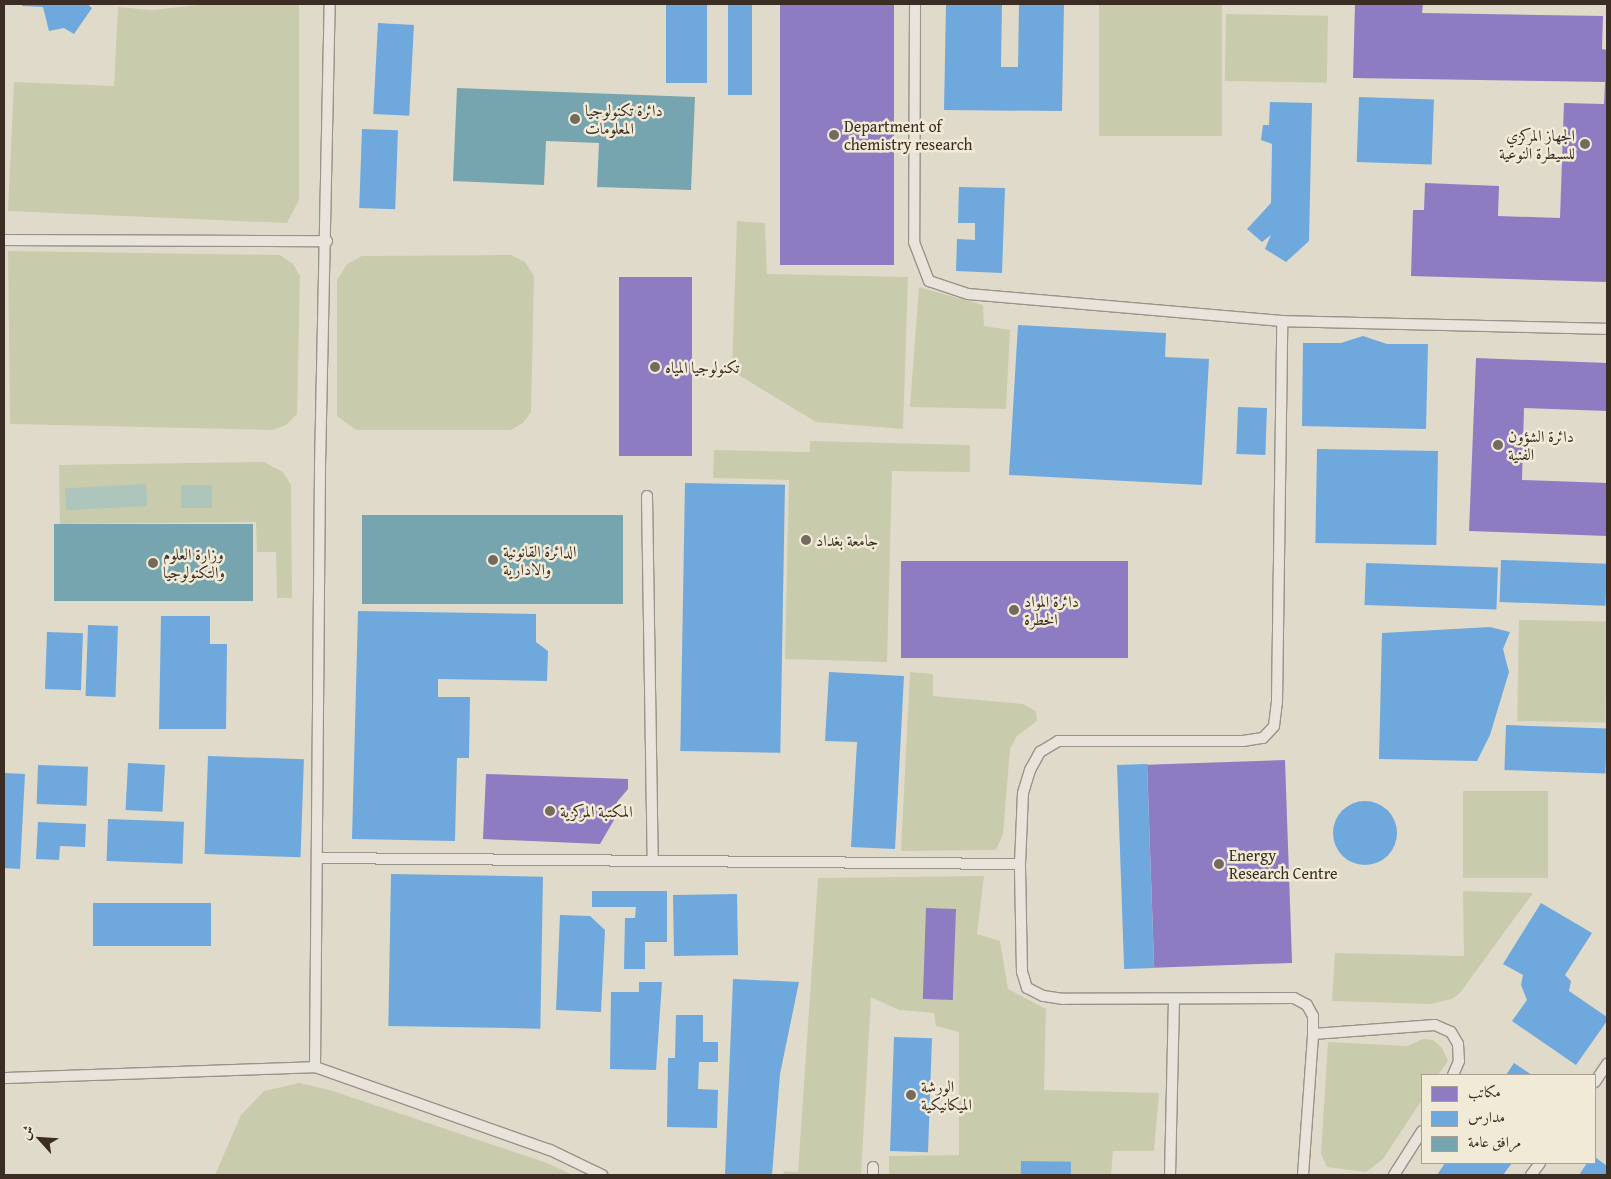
<!DOCTYPE html>
<html>
<head>
<meta charset="utf-8">
<style>
	body { margin:0 }
	#map { position:relative; width:1611px; height:1179px; overflow:hidden; background:#e0dacb; font-family:"Gentium Book Plus",Amiri,serif }
	div>[style] { position:absolute }
	[style*='--x'] { left:calc(var(--x)*1px); top:calc(var(--y)*1px); width:calc(var(--w)*1px); rotate:calc(var(--a)*1deg) }
	.green>* { inset:0; background:#c8ccad; transform-origin:0 0 }
	.water>* { inset:0; background:#adc5ba; transform-origin:0 0 }
	.offices>* { inset:0; background:#8e7cc3; transform-origin:0 0 }
	.schools>* { inset:0; background:#6fa8dc; transform-origin:0 0 }
	.round { border-radius:50% }
	.public>* { inset:0; background:#76a5af; transform-origin:0 0 }
	.roads { filter:drop-shadow(1px 0 #98938a) drop-shadow(-1px 0 #98938a) drop-shadow(0 1px #98938a) drop-shadow(0 -1px #98938a) }
	.lane>* { height:10px; margin:-5px; padding:0 5px; transform-origin:5px; border-radius:5px; background:#e8e4dc }
	.dots>* { width:14px; height:14px; translate:-50% -50%; box-sizing:border-box; border:2px solid #f1ead7; border-radius:50% }
	span { translate:-50% -50%; white-space:nowrap; text-align:center; line-height:1.15; -webkit-text-stroke:5px #f1ead7; paint-order:stroke }
	.poi-label { font-size:16px; color:#3c2d24 }
	.left { translate:0 -50%; text-align:left }
	.right { translate:-100% -50%; text-align:right }
	.frame { position:absolute; inset:0; border:5px solid #3c2d24; pointer-events:none }
	.legend { position:absolute; left:1421px; top:1074px; width:175px; height:90px; box-sizing:border-box; background:#f1ead7; border:1px solid #a99e8f; margin:0; padding:6px 9px; list-style:none; font-size:15px; color:#3c2d24 }
	.legend li { display:flex; align-items:center; gap:10px; height:25px }
	.legend b { width:25px; border:1px solid #a99e8f }
	.north { position:absolute; left:15px; top:1114px; width:50px; height:50px; -webkit-text-stroke:4px #f1ead7; paint-order:stroke; rotate:296deg; font-size:14px; font-weight:700; line-height:20px; text-align:center; color:#3c2d24 }
	.north::after { content:''; display:block; margin:auto; width:18px; height:22px; background:#3c2d24; clip-path:polygon(50% 0,100% 100%,50% 72%,0 100%) }
</style>
</head>
<body>
<div id="map">
	<div class="green">
		<i style="clip-path:polygon(207px 4px,299px 4px,299px 200px,287px 223px,8px 211px,14px 82px,114px 86px,118px 7px,152px 10px)"></i>
		<i style="left:1099px;top:4px;width:123px;height:132px"></i>
		<i style="left:1226px;top:14px;width:102px;height:67px;rotate:1deg"></i>
		<i style="clip-path:polygon(737px 221px,765px 223px,767px 274px,908px 277px,903px 429px,816px 422px,732px 371px)"></i>
		<i style="clip-path:polygon(8px 251px,280px 255px,293px 264px,300px 276px,297px 414px,286px 425px,273px 430px,10px 424px)"></i>
		<i style="clip-path:polygon(511px 255px,525px 262px,534px 276px,531px 412px,523px 423px,511px 430px,356px 430px,337px 416px,337px 280px,347px 264px,362px 256px)"></i>
		<i style="clip-path:polygon(919px 287px,983px 305px,984px 326px,1010px 330px,1006px 409px,910px 407px)"></i>
		<i style="clip-path:polygon(810px 441px,970px 445px,970px 472px,892px 471px,887px 662px,785px 659px,789px 480px,713px 478px,714px 450px,810px 452px)"></i>
		<i style="clip-path:polygon(264px 462px,283px 472px,291px 485px,292px 598px,277px 598px,276px 552px,257px 552px,256px 522px,60px 524px,59px 465px)"></i>
		<i style="left:1519px;top:620px;width:88px;height:101px;rotate:1deg"></i>
		<i style="clip-path:polygon(910px 672px,933px 674px,933px 696px,1023px 704px,1036px 711px,1037px 721px,1017px 736px,1010px 749px,1003px 834px,996px 850px,901px 851px)"></i>
		<i style="left:1463px;top:791px;width:85px;height:87px"></i>
		<i style="clip-path:polygon(984px 876px,977px 934px,1000px 941px,1008px 989px,1046px 1009px,1044px 1090px,1159px 1093px,1154px 1151px,1113px 1151px,1111px 1175px,889px 1175px,889px 1156px,959px 1155px,959px 1032px,936px 1026px,934px 1013px,899px 1010px,871px 997px,861px 1175px,783px 1175px,784px 1171px,798px 1172px,818px 878px)"></i>
		<i style="clip-path:polygon(1463px 891px,1533px 893px,1460px 993px,1452px 999px,1431px 1004px,1332px 1001px,1335px 953px,1464px 956px)"></i>
		<i style="clip-path:polygon(1423px 1039px,1433px 1040px,1442px 1048px,1448px 1061px,1438px 1075px,1422px 1075px,1422px 1100px,1383px 1159px,1366px 1172px,1327px 1167px,1321px 1154px,1328px 1042px,1407px 1046px)"></i>
		<i style="clip-path:polygon(299px 1083px,330px 1090px,547px 1163px,573px 1175px,215px 1175px,241px 1115px,264px 1091px)"></i>
	</div>
	<div class="water">
		<i style="left:146px;top:484px;width:22px;height:81px;rotate:87deg"></i>
		<i style="left:181px;top:485px;width:31px;height:23px"></i>
	</div>
	<div class="offices">
		<i style="left:780px;top:4px;width:114px;height:261px"></i>
		<i style="clip-path:polygon(1355px 4px,1423px 4px,1422px 13px,1603px 16px,1602px 49px,1607px 50px,1607px 282px,1411px 276px,1413px 210px,1424px 210px,1425px 183px,1499px 186px,1498px 216px,1560px 218px,1564px 103px,1604px 104px,1605px 82px,1353px 78px)"></i>
		<i style="left:619px;top:277px;width:73px;height:179px"></i>
		<i style="clip-path:polygon(1476px 358px,1607px 363px,1607px 411px,1524px 408px,1522px 480px,1607px 483px,1607px 536px,1469px 531px)"></i>
		<i style="left:901px;top:561px;width:227px;height:97px"></i>
		<i style="left:1285px;top:760px;width:203px;height:138px;rotate:88deg"></i>
		<i style="clip-path:polygon(486px 774px,628px 779px,628px 789px,617px 802px,614px 820px,600px 844px,483px 839px)"></i>
		<i style="left:926px;top:908px;width:30px;height:91px;rotate:2deg"></i>
	</div>
	<div class="schools">
		<i style="clip-path:polygon(22px 4px,87px 4px,92px 8px,74px 34px,64px 28px,49px 31px,43px 7px,22px 6px)"></i>
		<i style="left:666px;top:4px;width:41px;height:79px"></i>
		<i style="left:728px;top:4px;width:24px;height:91px"></i>
		<i style="clip-path:polygon(946px 4px,1002px 4px,1001px 67px,1018px 67px,1019px 4px,1064px 4px,1062px 111px,944px 110px)"></i>
		<i style="left:378px;top:23px;width:36px;height:91px;rotate:3deg"></i>
		<i style="left:1359px;top:97px;width:75px;height:65px;rotate:2deg"></i>
		<i style="clip-path:polygon(1270px 102px,1312px 103px,1309px 241px,1286px 262px,1265px 249px,1271px 235px,1262px 242px,1247px 229px,1271px 203px,1272px 144px,1261px 140px,1263px 125px,1269px 125px)"></i>
		<i style="left:362px;top:129px;width:36px;height:79px;rotate:2deg"></i>
		<i style="clip-path:polygon(959px 187px,1005px 188px,1002px 273px,956px 271px,957px 239px,975px 240px,975px 223px,958px 223px)"></i>
		<i style="clip-path:polygon(1018px 325px,1166px 333px,1165px 357px,1209px 359px,1202px 485px,1009px 475px)"></i>
		<i style="clip-path:polygon(1363px 336px,1387px 344px,1428px 344px,1426px 429px,1302px 426px,1303px 343px,1341px 343px)"></i>
		<i style="left:1238px;top:407px;width:29px;height:47px;rotate:2deg"></i>
		<i style="left:1317px;top:449px;width:121px;height:94px;rotate:1deg"></i>
		<i style="left:685px;top:483px;width:100px;height:268px;rotate:1deg"></i>
		<i style="left:1501px;top:560px;width:106px;height:42px;rotate:2deg"></i>
		<i style="left:1366px;top:563px;width:132px;height:42px;rotate:2deg"></i>
		<i style="clip-path:polygon(358px 611px,536px 614px,536px 642px,548px 651px,547px 681px,438px 679px,438px 697px,470px 697px,469px 758px,457px 758px,455px 841px,352px 839px)"></i>
		<i style="clip-path:polygon(161px 616px,210px 616px,210px 644px,227px 644px,226px 729px,159px 729px)"></i>
		<i style="left:88px;top:625px;width:30px;height:71px;rotate:2deg"></i>
		<i style="clip-path:polygon(1490px 627px,1510px 632px,1503px 649px,1509px 672px,1490px 735px,1477px 761px,1379px 759px,1382px 633px)"></i>
		<i style="left:47px;top:632px;width:36px;height:57px;rotate:2deg"></i>
		<i style="clip-path:polygon(829px 672px,904px 676px,895px 849px,851px 847px,857px 742px,825px 741px)"></i>
		<i style="left:1506px;top:725px;width:101px;height:45px;rotate:2deg"></i>
		<i style="left:208px;top:756px;width:96px;height:98px;rotate:2deg"></i>
		<i style="left:128px;top:763px;width:37px;height:47px;rotate:3deg"></i>
		<i style="left:1147px;top:764px;width:204px;height:30px;rotate:88deg"></i>
		<i style="left:38px;top:765px;width:50px;height:39px;rotate:2deg"></i>
		<i style="clip-path:polygon(4px 773px,25px 774px,20px 869px,4px 868px)"></i>
		<i class="round" style="left:1333px;top:801px;width:64px;height:64px"></i>
		<i style="left:108px;top:819px;width:76px;height:42px;rotate:2deg"></i>
		<i style="clip-path:polygon(38px 822px,86px 824px,85px 847px,60px 846px,59px 860px,36px 859px)"></i>
		<i style="left:391px;top:874px;width:152px;height:152px;rotate:1deg"></i>
		<i style="clip-path:polygon(592px 891px,667px 891px,667px 942px,645px 942px,645px 969px,624px 969px,625px 918px,635px 918px,636px 907px,592px 907px)"></i>
		<i style="left:737px;top:894px;width:61px;height:64px;rotate:89deg"></i>
		<i style="left:211px;top:903px;width:43px;height:118px;rotate:90deg"></i>
		<i style="clip-path:polygon(1541px 903px,1592px 933px,1565px 975px,1571px 981px,1569px 991px,1607px 1017px,1607px 1021px,1576px 1065px,1512px 1021px,1527px 1000px,1521px 985px,1523px 975px,1503px 964px)"></i>
		<i style="clip-path:polygon(560px 915px,590px 916px,605px 930px,601px 1012px,556px 1010px)"></i>
		<i style="clip-path:polygon(733px 979px,799px 982px,780px 1074px,772px 1175px,725px 1175px)"></i>
		<i style="clip-path:polygon(639px 982px,662px 982px,656px 1070px,610px 1069px,611px 992px,639px 992px)"></i>
		<i style="clip-path:polygon(676px 1015px,703px 1015px,703px 1042px,718px 1042px,718px 1062px,699px 1062px,698px 1089px,718px 1090px,717px 1128px,667px 1127px,668px 1058px,675px 1058px)"></i>
		<i style="left:894px;top:1037px;width:38px;height:114px;rotate:2deg"></i>
		<i style="clip-path:polygon(1514px 1063px,1532px 1075px,1506px 1075px)"></i>
		<i style="clip-path:polygon(1595px 1157px,1607px 1166px,1607px 1175px,1579px 1175px,1587px 1163px,1595px 1163px)"></i>
		<i style="left:1021px;top:1161px;width:50px;height:14px;rotate:1deg"></i>
		<i style="clip-path:polygon(1445px 1163px,1512px 1163px,1503px 1175px,1437px 1175px)"></i>
	</div>
	<div class="public">
		<i style="clip-path:polygon(457px 88px,695px 97px,691px 190px,597px 187px,599px 143px,546px 141px,544px 185px,453px 181px)"></i>
		<i style="left:623px;top:515px;width:89px;height:261px;rotate:90deg"></i>
		<i style="left:253px;top:524px;width:77px;height:199px;rotate:90deg"></i>
	</div>
	<div class="roads">
		<div class="lane">
			<i style="--x:915;--y:4;--w:238;--a:90.2"></i>
			<i style="--x:914;--y:242;--w:42;--a:69"></i>
			<i style="--x:929;--y:281;--w:41;--a:18.4"></i>
			<i style="--x:968;--y:294;--w:315;--a:4.9"></i>
			<i style="--x:4;--y:240;--w:323;--a:0.2"></i>
			<i style="--x:647;--y:496;--w:365;--a:89.1"></i>
			<i style="--x:317;--y:858;--w:703;--a:0.49"></i>
			<i style="--x:1313;--y:1034;--w:122;--a:-4.2"></i>
			<i style="--x:1435;--y:1025;--w:17;--a:24"></i>
			<i style="--x:1451;--y:1032;--w:14;--a:60"></i>
			<i style="--x:1458;--y:1044;--w:17;--a:87"></i>
			<i style="--x:1459;--y:1061;--w:15;--a:113"></i>
			<i style="--x:315;--y:1067;--w:601;--a:-89.52"></i>
			<i style="--x:320;--y:466;--w:462;--a:-88.8"></i>
			<i style="--x:4;--y:1078;--w:311;--a:-2"></i>
			<i style="--x:315;--y:1067;--w:249;--a:19.5"></i>
			<i style="--x:550;--y:1150;--w:58;--a:25.7"></i>
			<i style="--x:1595;--y:1082;--w:22;--a:-56"></i>
			<i style="--x:873;--y:1175;--w:8;--a:-90"></i>
			<i style="--x:1170;--y:1175;--w:176;--a:-88.7"></i>
			<i style="--x:1303;--y:1175;--w:141;--a:-85.9"></i>
			<i style="--x:1313;--y:1034;--w:18;--a:-90"></i>
			<i style="--x:1313;--y:1016;--w:13;--a:-119"></i>
			<i style="--x:1307;--y:1005;--w:15;--a:-152"></i>
			<i style="--x:1294;--y:998;--w:231;--a:179.8"></i>
			<i style="--x:1063;--y:999;--w:20;--a:-171"></i>
			<i style="--x:1043;--y:996;--w:18;--a:-153"></i>
			<i style="--x:1027;--y:988;--w:17;--a:-107"></i>
			<i style="--x:1022;--y:972;--w:108;--a:-91.1"></i>
			<i style="--x:1020;--y:864;--w:71;--a:-87.6"></i>
			<i style="--x:1023;--y:793;--w:24;--a:-73"></i>
			<i style="--x:1030;--y:770;--w:21;--a:-61"></i>
			<i style="--x:1040;--y:752;--w:21;--a:-31"></i>
			<i style="--x:1058;--y:741;--w:185;--a:0"></i>
			<i style="--x:1243;--y:741;--w:20;--a:-9"></i>
			<i style="--x:1263;--y:738;--w:16;--a:-47"></i>
			<i style="--x:1274;--y:726;--w:24;--a:-83"></i>
			<i style="--x:1277;--y:702;--w:381;--a:-89.2"></i>
			<i style="--x:1282;--y:321;--w:325;--a:1.4"></i>
			<i style="--x:1394;--y:1175;--w:52;--a:-57.5"></i>
			<i style="--x:1531;--y:1175;--w:15;--a:-53"></i>
		</div>
	</div>
	<div class="dots">
		<i style="left:575px;top:119px;background:#756a5e"></i>
		<i style="left:834px;top:135px;background:#756a5e"></i>
		<i style="left:1585px;top:144px;background:#756a5e"></i>
		<i style="left:655px;top:367px;background:#756a5e"></i>
		<i style="left:1498px;top:445px;background:#756a5e"></i>
		<i style="left:806px;top:540px;background:#756a5e"></i>
		<i style="left:493px;top:560px;background:#756a5e"></i>
		<i style="left:153px;top:563px;background:#756a5e"></i>
		<i style="left:1014px;top:610px;background:#756a5e"></i>
		<i style="left:550px;top:811px;background:#756a5e"></i>
		<i style="left:1219px;top:864px;background:#756a5e"></i>
		<i style="left:911px;top:1095px;background:#756a5e"></i>
	</div>
	<div class="poi-label">
		<span class="left" style="left:585px;top:119px">دائرة تكنولوجيا<br>المعلومات</span>
		<span class="left" style="left:844px;top:135px">Department of<br>chemistry research</span>
		<span class="right" style="left:1575px;top:144px">الجهاز المركزي<br>للسيطرة النوعية</span>
		<span class="left" style="left:665px;top:367px">تكنولوجيا المياه</span>
		<span class="left" style="left:1508px;top:445px">دائرة الشؤون<br>الفنية</span>
		<span class="left" style="left:816px;top:540px">جامعة بغداد</span>
		<span class="left" style="left:503px;top:560px">الدائرة القانونية<br>والادارية</span>
		<span class="left" style="left:163px;top:563px">وزارة العلوم<br>والتكنولوجيا</span>
		<span class="left" style="left:1024px;top:610px">دائرة المواد<br>الخطرة</span>
		<span class="left" style="left:560px;top:811px">المكتبة المركزية</span>
		<span class="left" style="left:1229px;top:864px">Energy<br>Research Centre</span>
		<span class="left" style="left:921px;top:1095px">الورشة<br>الميكانيكية</span>
	</div>
	<div class="frame"></div>
	<ul class="legend">
	<li><b style="height:14px;background:#8e7cc3"></b>مكاتب</li>
	<li><b style="height:14px;background:#6fa8dc"></b>مدارس</li>
	<li><b style="height:14px;background:#76a5af"></b>مرافق عامة</li>
	</ul>
	<div class="north">ش</div>
</div>
</body>
</html>
